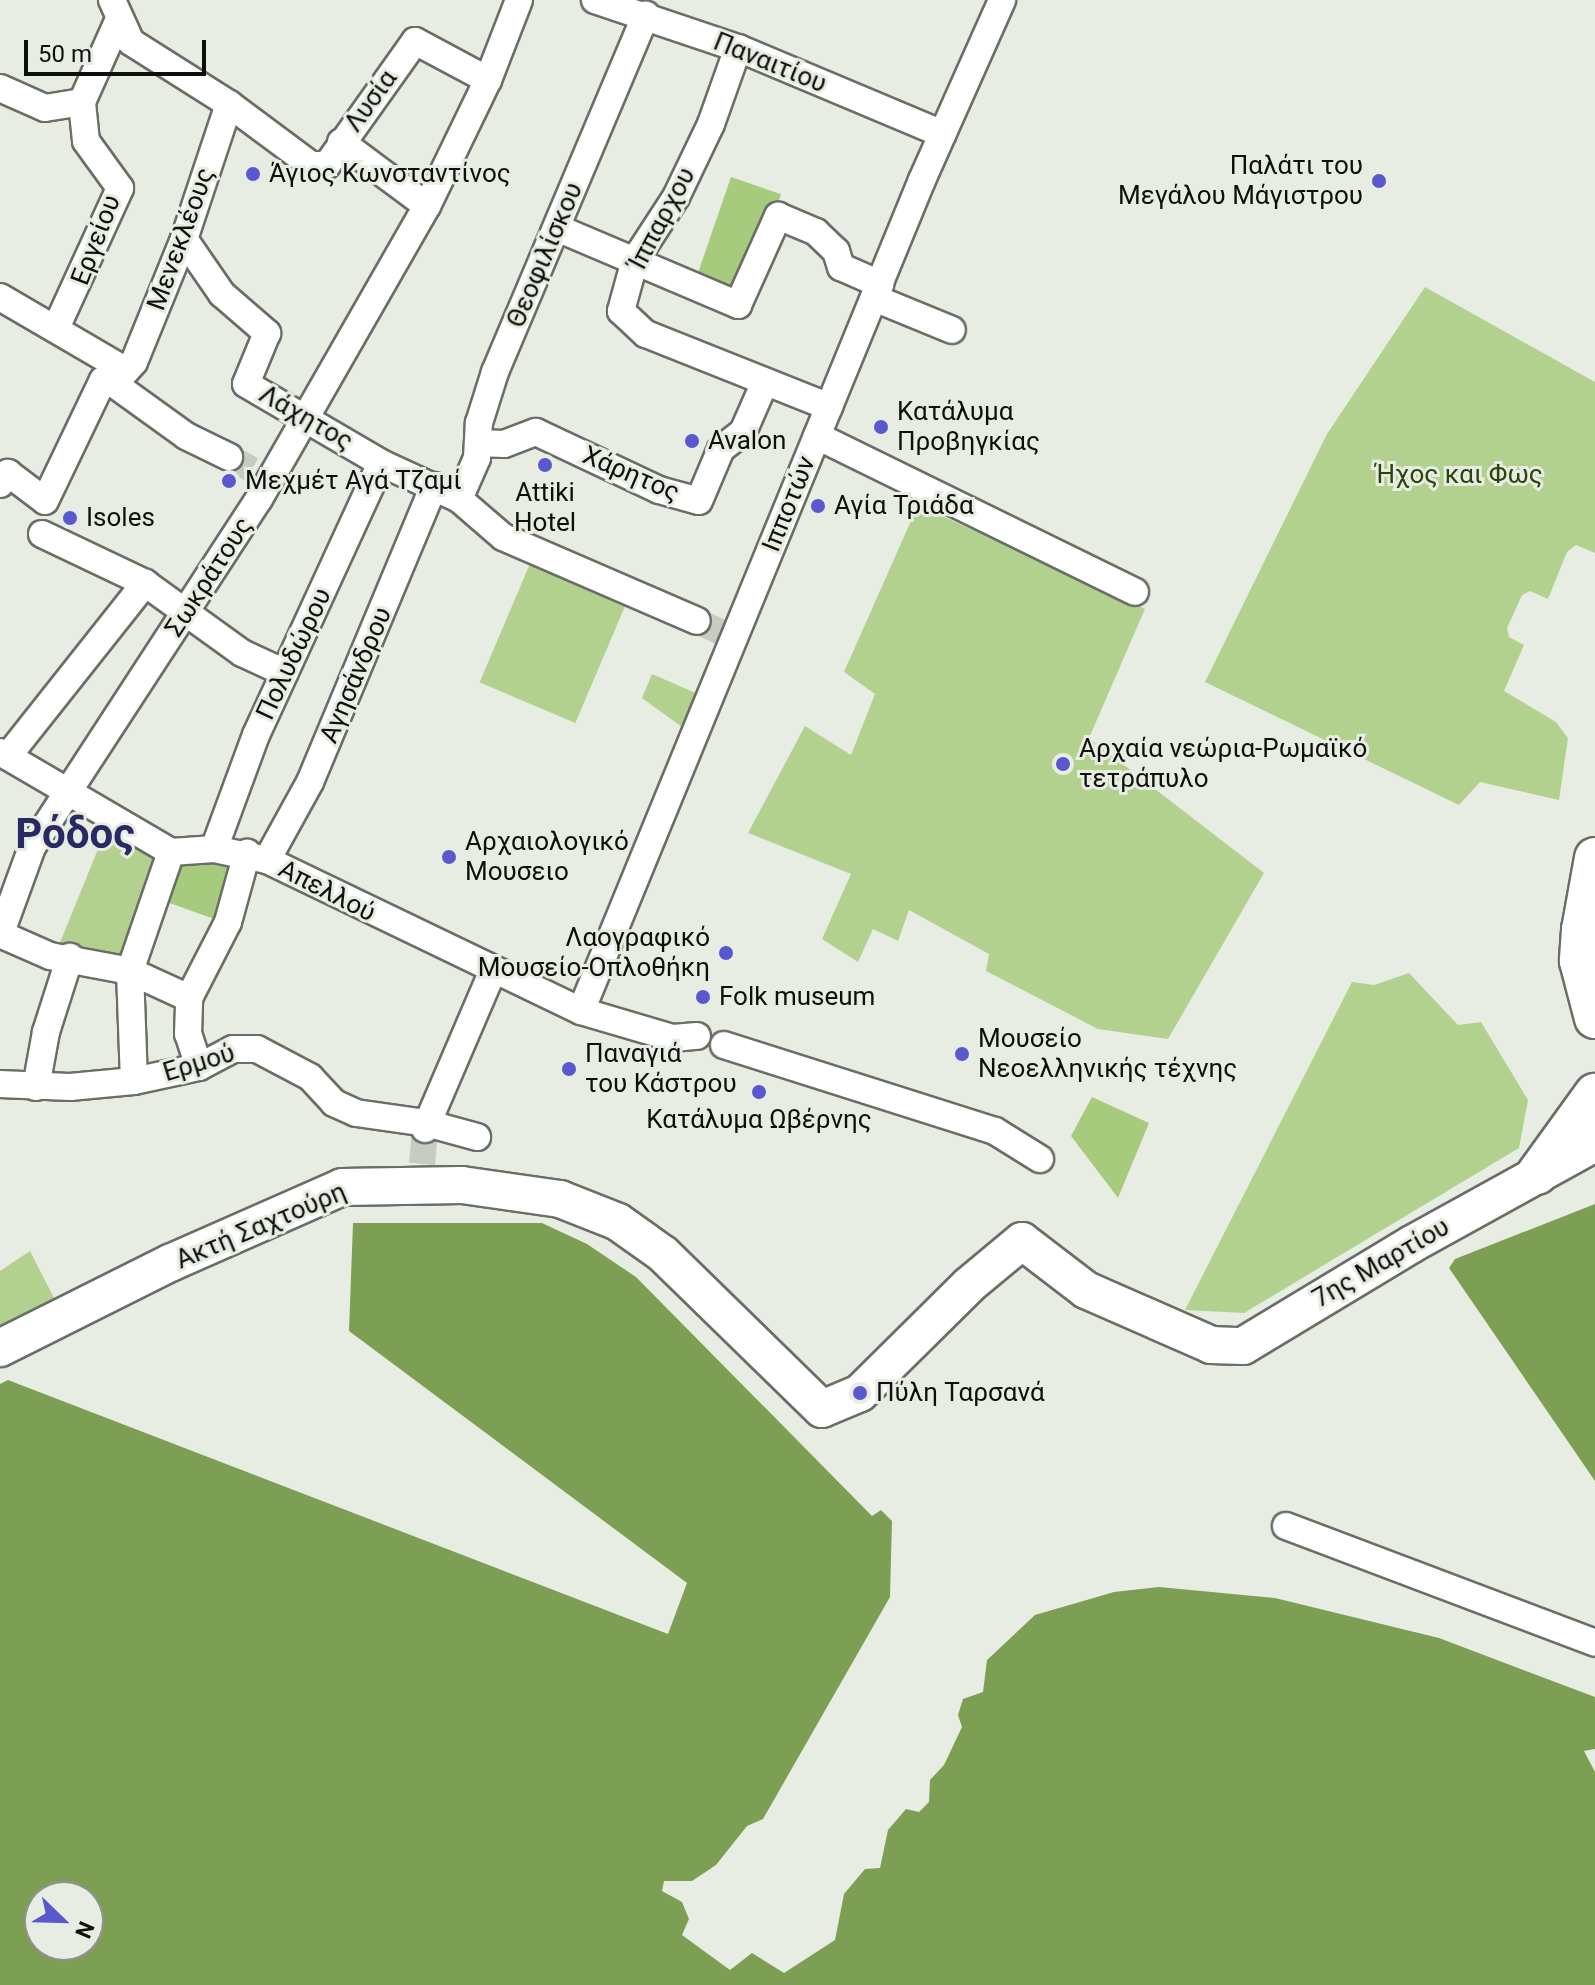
<!DOCTYPE html>
<html>
<head>
<meta charset="utf-8">
<style>
	body { margin:0 }
	#map { position:relative; width:1595px; height:1985px; overflow:hidden; background:#e8ede3; font-family:Roboto,sans-serif }
	div>[style] { position:absolute }
	[style*='--x'] { left:calc(var(--x)*1px); top:calc(var(--y)*1px); width:calc(var(--w)*1px); rotate:calc(var(--a)*1deg) }
	.green>* { inset:0; background:#b2d18f; transform-origin:0 0 }
	.forest>* { inset:0; background:#a7cb7d; transform-origin:0 0 }
	.water>* { inset:0; background:#7d9f53 }
	.street-tunnel>* { height:26px; margin-top:-13px; transform-origin:0; background:repeating-linear-gradient(90deg,#c7ccc3 0 26px,transparent 0 39px) }
	.roads { filter:drop-shadow(2px 0 #6a6e66) drop-shadow(-2px 0 #6a6e66) drop-shadow(0 2px #6a6e66) drop-shadow(0 -2px #6a6e66) }
	.street>* { height:26px; margin:-13px; padding:0 13px; transform-origin:13px; border-radius:13px; background:#fff }
	.secondary>* { height:36px; margin:-18px; padding:0 18px; transform-origin:18px; border-radius:18px; background:#fff }
	.primary>* { height:40px; margin:-20px; padding:0 20px; transform-origin:20px; border-radius:20px; background:#fff }
	.dots>* { width:22px; height:22px; translate:-50% -50%; box-sizing:border-box; border:4px solid #e8ede3; border-radius:50% }
	span { translate:-50% -50%; white-space:nowrap; text-align:center; line-height:1.15; -webkit-text-stroke:6px #e8ede3; paint-order:stroke }
	.street-label { font-size:26px; color:#0d0f0b }
	.poi-label { font-size:26px; color:#0d0f0b }
	.right { translate:-100% -50%; text-align:right }
	.left { translate:0 -50%; text-align:left }
	.park-label { font-size:26px; color:#2d430a }
	.town-label { font-size:42px; color:#292a64; font-weight:700 }
	.north { position:absolute; left:24px; top:1881px; width:80px; height:80px; box-sizing:border-box; background:#e8ede3; border:2px solid #90948d; border-radius:50%; rotate:113deg; font-size:22px; font-weight:700; line-height:32px; text-align:center; color:#0d0f0b }
	.north::after { content:''; display:block; margin:auto; width:28px; height:36px; background:#5958cf; clip-path:polygon(50% 0,100% 100%,50% 72%,0 100%) }
	.scale { position:absolute; left:24px; top:40px; width:182px; height:36px; box-sizing:border-box; border:4px solid #0d0f0b; border-top:0; padding-left:10px; font-size:24px; line-height:28px; white-space:nowrap; color:#0d0f0b; -webkit-text-stroke:6px #e8ede3; paint-order:stroke }
</style>
</head>
<body>
<div id="map">
	<div class="green">
		<i style="clip-path:polygon(1425px 287px,1595px 382px,1595px 553px,1576px 545px,1567px 552px,1548px 599px,1530px 591px,1522px 595px,1507px 628px,1509px 637px,1524px 645px,1504px 691px,1556px 722px,1568px 738px,1559px 800px,1480px 782px,1459px 805px,1205px 682px,1327px 434px)"></i>
		<i style="clip-path:polygon(918px 505px,1145px 609px,1089px 738px,1264px 873px,1168px 1039px,1098px 1029px,986px 971px,989px 954px,909px 910px,898px 941px,873px 929px,858px 962px,822px 939px,851px 874px,748px 833px,805px 726px,851px 755px,875px 694px,844px 672px)"></i>
		<i style="left:532px;top:559px;width:104px;height:134px;rotate:23deg"></i>
		<i style="clip-path:polygon(652px 674px,698px 694px,682px 727px,642px 698px)"></i>
		<i style="clip-path:polygon(107px 827px,166px 861px,127px 959px,59px 945px)"></i>
		<i style="clip-path:polygon(1409px 973px,1458px 1025px,1481px 1022px,1528px 1100px,1519px 1148px,1244px 1313px,1185px 1310px,1352px 982px,1374px 985px)"></i>
		<i style="clip-path:polygon(30px 1251px,54px 1298px,0 1326px,0 1271px)"></i>
	</div>
	<div class="forest">
		<i style="left:731px;top:177px;width:53px;height:111px;rotate:19deg"></i>
		<i style="clip-path:polygon(175px 858px,236px 862px,220px 921px,161px 900px)"></i>
		<i style="clip-path:polygon(1092px 1097px,1149px 1123px,1118px 1198px,1071px 1136px)"></i>
	</div>
	<div class="water">
		<i style="clip-path:polygon(1595px 1204px,1595px 1481px,1449px 1268px,1455px 1259px)"></i>
		<i style="clip-path:polygon(evenodd,353px 1223px,542px 1223px,587px 1244px,636px 1277px,872px 1516px,881px 1510px,892px 1521px,890px 1597px,763px 1819px,747px 1826px,716px 1865px,692px 1881px,664px 1881px,662px 1891px,682px 1902px,689px 1919px,682px 1935px,730px 1970px,752px 1953px,784px 1973px,835px 1940px,844px 1894px,865px 1869px,880px 1868px,888px 1830px,906px 1809px,919px 1812px,929px 1802px,930px 1780px,944px 1765px,962px 1727px,958px 1715px,963px 1699px,983px 1692px,987px 1660px,1035px 1615px,1114px 1592px,1159px 1587px,1275px 1598px,1439px 1638px,1595px 1697px,1595px 1749px,1584px 1751px,1595px 1772px,1595px 1985px,0 1985px,0 1384px,8px 1380px,668px 1634px,687px 1583px,349px 1331px,353px 1223px,88px 1897px,88px 1945px,40px 1945px,40px 1897px,88px 1897px)"></i>
	</div>
	<div class="street-tunnel">
		<i style="--x:229;--y:457;--w:31;--a:29"></i>
		<i style="--x:697;--y:621;--w:26;--a:25"></i>
		<i style="--x:422;--y:1164;--w:35;--a:-85"></i>
	</div>
	<div class="roads">
		<div class="street">
			<i style="--x:112;--y:0;--w:46;--a:65.7"></i>
			<i style="--x:131;--y:42;--w:116;--a:32.3"></i>
			<i style="--x:229;--y:104;--w:102;--a:36.6"></i>
			<i style="--x:311;--y:165;--w:16;--a:0"></i>
			<i style="--x:327;--y:165;--w:152;--a:-54.6"></i>
			<i style="--x:415;--y:41;--w:83;--a:28.1"></i>
			<i style="--x:595;--y:0;--w:151;--a:18.6"></i>
			<i style="--x:738;--y:48;--w:222;--a:22.8"></i>
			<i style="--x:738;--y:48;--w:81;--a:109.6"></i>
			<i style="--x:711;--y:124;--w:81;--a:115.6"></i>
			<i style="--x:676;--y:197;--w:75;--a:123.1"></i>
			<i style="--x:635;--y:260;--w:53;--a:105.4"></i>
			<i style="--x:621;--y:311;--w:34;--a:43"></i>
			<i style="--x:646;--y:334;--w:197;--a:21.7"></i>
			<i style="--x:0;--y:88;--w:49;--a:24"></i>
			<i style="--x:45;--y:108;--w:37;--a:-9"></i>
			<i style="--x:229;--y:104;--w:142;--a:108.4"></i>
			<i style="--x:184;--y:239;--w:133;--a:112.1"></i>
			<i style="--x:134;--y:362;--w:30;--a:132"></i>
			<i style="--x:114;--y:384;--w:89;--a:35.8"></i>
			<i style="--x:186;--y:436;--w:48;--a:26"></i>
			<i style="--x:341;--y:142;--w:107;--a:36.7"></i>
			<i style="--x:557;--y:228;--w:197;--a:23"></i>
			<i style="--x:738;--y:305;--w:98;--a:-65.8"></i>
			<i style="--x:778;--y:216;--w:41;--a:22.8"></i>
			<i style="--x:816;--y:232;--w:28;--a:44"></i>
			<i style="--x:836;--y:251;--w:17;--a:73"></i>
			<i style="--x:841;--y:267;--w:43;--a:23.6"></i>
			<i style="--x:184;--y:239;--w:67;--a:55.4"></i>
			<i style="--x:222;--y:294;--w:60;--a:40.9"></i>
			<i style="--x:267;--y:333;--w:55;--a:112.4"></i>
			<i style="--x:246;--y:384;--w:156;--a:30.3"></i>
			<i style="--x:381;--y:463;--w:86;--a:24.8"></i>
			<i style="--x:459;--y:499;--w:58;--a:40.8"></i>
			<i style="--x:503;--y:537;--w:211;--a:23.4"></i>
			<i style="--x:0;--y:297;--w:143;--a:30.3"></i>
			<i style="--x:874;--y:298;--w:84;--a:22.3"></i>
			<i style="--x:56;--y:328;--w:154;--a:-65.4"></i>
			<i style="--x:120;--y:188;--w:58;--a:-125.9"></i>
			<i style="--x:86;--y:141;--w:39;--a:-96"></i>
			<i style="--x:82;--y:102;--w:89;--a:-66"></i>
			<i style="--x:817;--y:436;--w:354;--a:26.1"></i>
			<i style="--x:478;--y:443;--w:26;--a:2"></i>
			<i style="--x:504;--y:444;--w:34;--a:-21"></i>
			<i style="--x:536;--y:432;--w:136;--a:25.2"></i>
			<i style="--x:659;--y:490;--w:41;--a:15.4"></i>
			<i style="--x:699;--y:501;--w:56;--a:-67.1"></i>
			<i style="--x:721;--y:449;--w:28;--a:-38"></i>
			<i style="--x:743;--y:432;--w:55;--a:-66.3"></i>
			<i style="--x:0;--y:484;--w:14;--a:-54"></i>
			<i style="--x:8;--y:473;--w:46;--a:37.1"></i>
			<i style="--x:45;--y:501;--w:134;--a:-64.4"></i>
			<i style="--x:103;--y:380;--w:12;--a:20"></i>
			<i style="--x:459;--y:499;--w:45;--a:-66.3"></i>
			<i style="--x:477;--y:458;--w:35;--a:-87"></i>
			<i style="--x:479;--y:423;--w:53;--a:-72.6"></i>
			<i style="--x:495;--y:372;--w:388;--a:-67.1"></i>
			<i style="--x:42;--y:534;--w:114;--a:25.4"></i>
			<i style="--x:145;--y:583;--w:120;--a:35.8"></i>
			<i style="--x:242;--y:653;--w:47;--a:24.9"></i>
			<i style="--x:0;--y:752;--w:198;--a:30.3"></i>
			<i style="--x:171;--y:852;--w:43;--a:-4"></i>
			<i style="--x:214;--y:849;--w:54;--a:11.7"></i>
			<i style="--x:267;--y:860;--w:348;--a:25.7"></i>
			<i style="--x:581;--y:1011;--w:96;--a:16.4"></i>
			<i style="--x:673;--y:1038;--w:24;--a:-5"></i>
			<i style="--x:8;--y:756;--w:221;--a:-51.6"></i>
			<i style="--x:214;--y:849;--w:121;--a:-69.8"></i>
			<i style="--x:256;--y:735;--w:299;--a:-65.3"></i>
			<i style="--x:267;--y:860;--w:89;--a:-61.1"></i>
			<i style="--x:310;--y:782;--w:321;--a:-67.3"></i>
			<i style="--x:0;--y:934;--w:55;--a:23.7"></i>
			<i style="--x:50;--y:956;--w:81;--a:10.6"></i>
			<i style="--x:130;--y:971;--w:65;--a:24.6"></i>
			<i style="--x:0;--y:935;--w:94;--a:-70"></i>
			<i style="--x:32;--y:847;--w:415;--a:-56.9"></i>
			<i style="--x:259;--y:499;--w:338;--a:-60.2"></i>
			<i style="--x:427;--y:206;--w:140;--a:-64.2"></i>
			<i style="--x:488;--y:80;--w:86;--a:-68.8"></i>
			<i style="--x:581;--y:1011;--w:898;--a:-67.69"></i>
			<i style="--x:922;--y:180;--w:197;--a:-66"></i>
			<i style="--x:724;--y:1045;--w:284;--a:17.6"></i>
			<i style="--x:995;--y:1131;--w:53;--a:31.9"></i>
			<i style="--x:199;--y:1067;--w:35;--a:-108"></i>
			<i style="--x:188;--y:1034;--w:36;--a:-88"></i>
			<i style="--x:189;--y:998;--w:85;--a:-62.8"></i>
			<i style="--x:228;--y:922;--w:72;--a:-74.6"></i>
			<i style="--x:134;--y:1081;--w:110;--a:-92.1"></i>
			<i style="--x:130;--y:971;--w:126;--a:-71"></i>
			<i style="--x:0;--y:1084;--w:70;--a:2.5"></i>
			<i style="--x:70;--y:1087;--w:64;--a:-5.4"></i>
			<i style="--x:134;--y:1081;--w:66;--a:-12.2"></i>
			<i style="--x:199;--y:1067;--w:38;--a:-28"></i>
			<i style="--x:233;--y:1049;--w:24;--a:0"></i>
			<i style="--x:257;--y:1049;--w:60;--a:27.8"></i>
			<i style="--x:310;--y:1077;--w:35;--a:47"></i>
			<i style="--x:334;--y:1103;--w:24;--a:24"></i>
			<i style="--x:356;--y:1113;--w:71;--a:8.1"></i>
			<i style="--x:426;--y:1123;--w:53;--a:15.4"></i>
			<i style="--x:36;--y:1087;--w:56;--a:-79.7"></i>
			<i style="--x:46;--y:1032;--w:79;--a:-72.3"></i>
			<i style="--x:425;--y:1129;--w:173;--a:-66.8"></i>
			<i style="--x:1286;--y:1526;--w:330;--a:20.7"></i>
		</div>
		<div class="secondary">
			<i style="--x:0;--y:1348;--w:190;--a:-26.6"></i>
			<i style="--x:170;--y:1263;--w:188;--a:-23.8"></i>
			<i style="--x:342;--y:1187;--w:120;--a:-1"></i>
			<i style="--x:462;--y:1185;--w:99;--a:8.1"></i>
			<i style="--x:560;--y:1199;--w:62;--a:21.6"></i>
			<i style="--x:618;--y:1222;--w:55;--a:35.4"></i>
			<i style="--x:663;--y:1254;--w:222;--a:44.3"></i>
			<i style="--x:822;--y:1409;--w:41;--a:-22.8"></i>
			<i style="--x:860;--y:1393;--w:153;--a:-44.7"></i>
			<i style="--x:969;--y:1285;--w:69;--a:-39.7"></i>
			<i style="--x:1022;--y:1241;--w:81;--a:37.4"></i>
			<i style="--x:1086;--y:1290;--w:137;--a:23.7"></i>
			<i style="--x:1211;--y:1345;--w:32;--a:2"></i>
			<i style="--x:1243;--y:1346;--w:197;--a:-31.1"></i>
			<i style="--x:1412;--y:1244;--w:209;--a:-28.9"></i>
		</div>
		<div class="primary">
			<i style="--x:1595;--y:858;--w:73;--a:100.2"></i>
			<i style="--x:1582;--y:930;--w:27;--a:62"></i>
			<i style="--x:1582;--y:930;--w:31;--a:94"></i>
			<i style="--x:1580;--y:961;--w:59;--a:75.3"></i>
			<i style="--x:1537;--y:1174;--w:99;--a:-54.1"></i>
		</div>
	</div>
	<div class="dots">
		<i style="left:253px;top:174px;background:#5958cf"></i>
		<i style="left:1379px;top:181px;background:#5958cf"></i>
		<i style="left:881px;top:427px;background:#5958cf"></i>
		<i style="left:692px;top:441px;background:#5958cf"></i>
		<i style="left:545px;top:465px;background:#5958cf"></i>
		<i style="left:229px;top:481px;background:#5958cf"></i>
		<i style="left:818px;top:506px;background:#5958cf"></i>
		<i style="left:70px;top:518px;background:#5958cf"></i>
		<i style="left:1063px;top:764px;background:#5958cf"></i>
		<i style="left:449px;top:857px;background:#5958cf"></i>
		<i style="left:726px;top:953px;background:#5958cf"></i>
		<i style="left:703px;top:997px;background:#5958cf"></i>
		<i style="left:962px;top:1054px;background:#5958cf"></i>
		<i style="left:569px;top:1069px;background:#5958cf"></i>
		<i style="left:759px;top:1092px;background:#5958cf"></i>
		<i style="left:860px;top:1393px;background:#5958cf"></i>
	</div>
	<div class="street-label">
		<span style="left:770px;top:63px;rotate:22deg">Παναιτίου</span>
		<span style="left:371px;top:101px;rotate:-54deg">Λυσία</span>
		<span style="left:662px;top:219px;rotate:-62deg">Ίππαρχου</span>
		<span style="left:181px;top:239px;rotate:-70deg">Μενεκλέους</span>
		<span style="left:96px;top:240px;rotate:-69deg">Εργείου</span>
		<span style="left:545px;top:255px;rotate:-67deg">Θεοφιλίσκου</span>
		<span style="left:306px;top:418px;rotate:30deg">Λάχητος</span>
		<span style="left:631px;top:474px;rotate:23deg">Χάρητος</span>
		<span style="left:789px;top:504px;rotate:-68deg">Ιπποτών</span>
		<span style="left:209px;top:577px;rotate:-57deg">Σωκράτους</span>
		<span style="left:294px;top:654px;rotate:-65deg">Πολυδώρου</span>
		<span style="left:356px;top:675px;rotate:-67deg">Αγησάνδρου</span>
		<span style="left:327px;top:891px;rotate:27deg">Απελλού</span>
		<span style="left:199px;top:1063px;rotate:-17deg">Ερμού</span>
		<span style="left:261px;top:1226px;rotate:-23deg">Ακτή Σαχτούρη</span>
		<span style="left:1381px;top:1263px;rotate:-30deg">7ης Μαρτίου</span>
	</div>
	<div class="poi-label">
		<span class="right" style="left:1363px;top:181px">Παλάτι του<br>Μεγάλου Μάγιστρου</span>
		<span class="left" style="left:269px;top:174px">Άγιος Κωνσταντίνος</span>
		<span class="left" style="left:897px;top:427px">Κατάλυμα<br>Προβηγκίας</span>
		<span class="left" style="left:708px;top:441px">Avalon</span>
		<span class="left" style="left:245px;top:481px">Μεχμέτ Αγά Τζαμί</span>
		<span style="left:545px;top:508px">Attiki<br>Hotel</span>
		<span class="left" style="left:834px;top:506px">Αγία Τριάδα</span>
		<span class="left" style="left:86px;top:518px">Isoles</span>
		<span class="left" style="left:1079px;top:764px">Αρχαία νεώρια-Ρωμαϊκό<br>τετράπυλο</span>
		<span class="left" style="left:465px;top:857px">Αρχαιολογικό<br>Μουσειο</span>
		<span class="right" style="left:710px;top:953px">Λαογραφικό<br>Μουσείο-Οπλοθήκη</span>
		<span class="left" style="left:719px;top:997px">Folk museum</span>
		<span class="left" style="left:978px;top:1054px">Μουσείο<br>Νεοελληνικής τέχνης</span>
		<span class="left" style="left:585px;top:1069px">Παναγιά<br>του Κάστρου</span>
		<span style="left:759px;top:1120px">Κατάλυμα Ωβέρνης</span>
		<span class="left" style="left:876px;top:1393px">Πύλη Ταρσανά</span>
	</div>
	<div class="park-label">
		<span style="left:1459px;top:475px">Ήχος και Φως</span>
	</div>
	<div class="town-label">
		<span style="left:75px;top:834px">Ρόδος</span>
	</div>
	<div class="north">N</div>
	<div class="scale">50 m</div>
</div>
</body>
</html>
